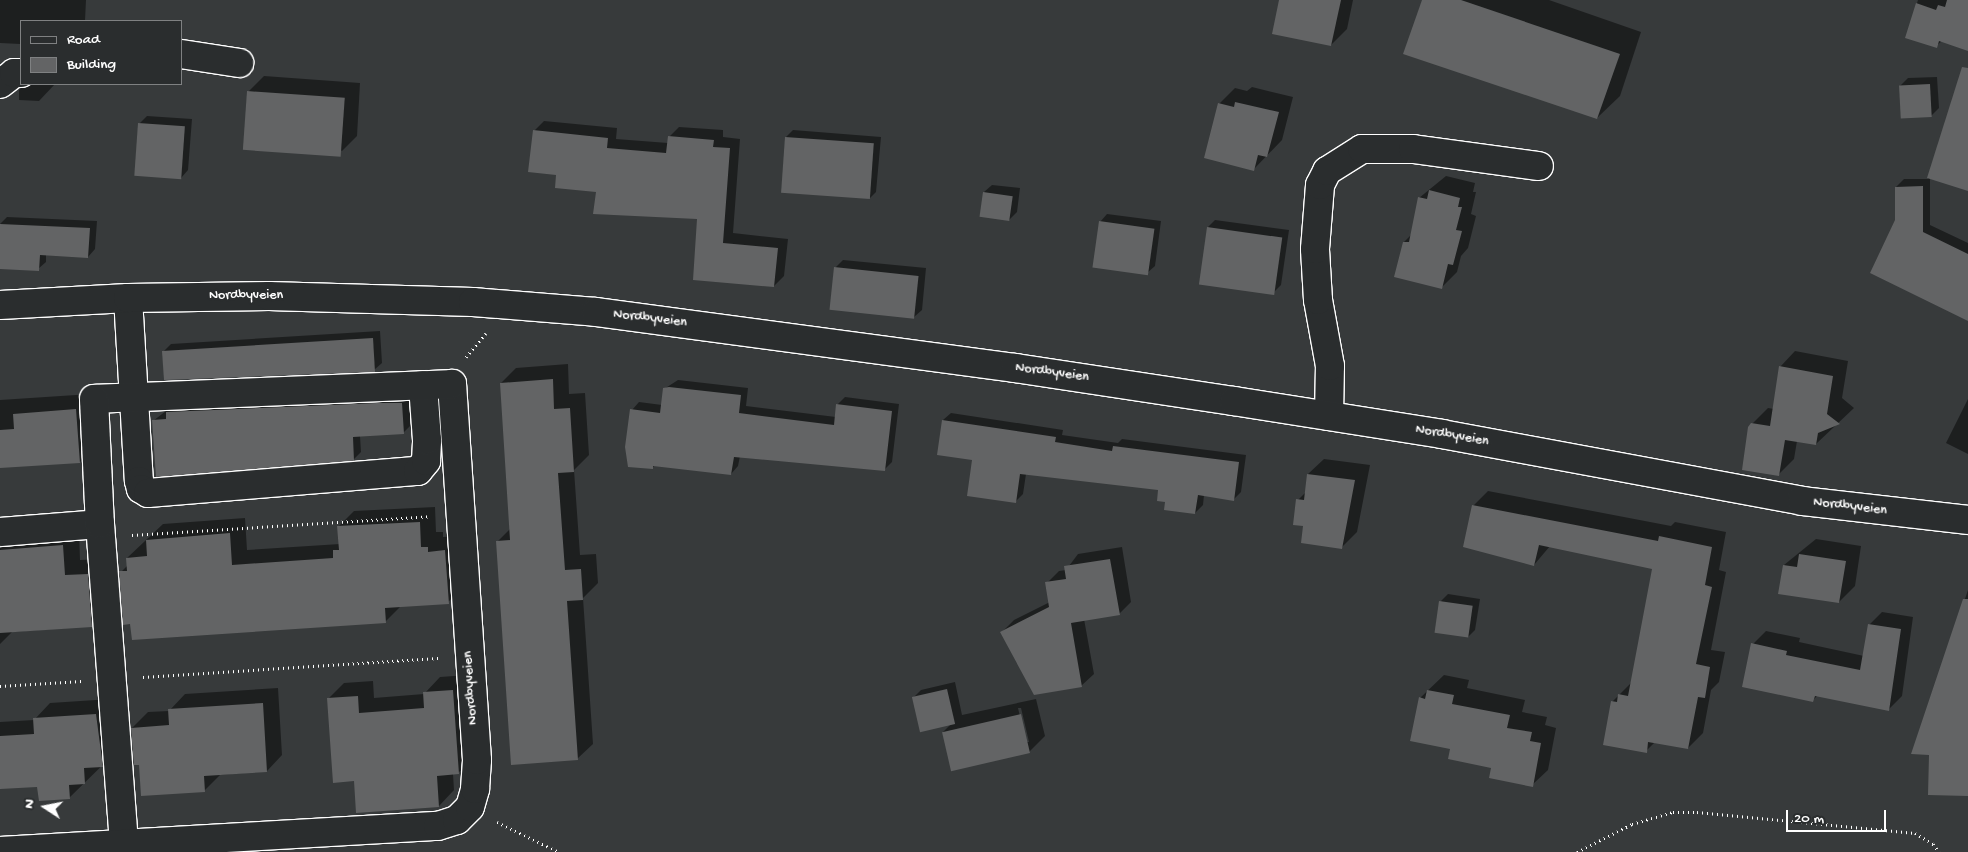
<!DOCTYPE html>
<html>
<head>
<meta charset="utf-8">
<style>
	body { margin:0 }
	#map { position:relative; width:1968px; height:852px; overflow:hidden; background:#373a3b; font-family:"Gochi Hand",sans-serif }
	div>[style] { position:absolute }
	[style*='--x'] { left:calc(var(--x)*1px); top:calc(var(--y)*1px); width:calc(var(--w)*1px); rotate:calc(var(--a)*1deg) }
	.shadow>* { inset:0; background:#0007 }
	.building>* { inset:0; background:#636465; transform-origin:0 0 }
	.path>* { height:3px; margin-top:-1.5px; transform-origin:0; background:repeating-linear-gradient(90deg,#fff 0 1px,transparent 0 5px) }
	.roads { filter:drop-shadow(1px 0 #fff) drop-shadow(-1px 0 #fff) drop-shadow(0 1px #fff) drop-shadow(0 -1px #fff) }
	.minor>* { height:28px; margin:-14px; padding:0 14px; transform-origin:14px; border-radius:14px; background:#2a2d2e }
	.major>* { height:28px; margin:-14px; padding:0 14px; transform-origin:14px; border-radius:14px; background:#2a2d2e }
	span { translate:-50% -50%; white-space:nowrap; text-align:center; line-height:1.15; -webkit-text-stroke:4.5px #2a2d2e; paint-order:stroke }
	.street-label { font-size:14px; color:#fff }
	.legend { position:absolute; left:20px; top:20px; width:162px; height:65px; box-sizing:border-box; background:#2a2d2e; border:1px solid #7f8182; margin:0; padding:6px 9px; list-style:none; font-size:15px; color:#fff }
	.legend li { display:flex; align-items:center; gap:10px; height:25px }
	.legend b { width:25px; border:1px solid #7f8182 }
	.north { position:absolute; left:20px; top:782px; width:50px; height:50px; -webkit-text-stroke:4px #2a2d2e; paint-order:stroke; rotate:281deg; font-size:14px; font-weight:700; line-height:20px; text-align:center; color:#fff }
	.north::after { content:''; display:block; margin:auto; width:18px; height:22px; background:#fff; clip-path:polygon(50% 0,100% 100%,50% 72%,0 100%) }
	.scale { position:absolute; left:1786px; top:810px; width:100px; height:22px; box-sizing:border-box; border:2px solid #fff; border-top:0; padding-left:6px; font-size:15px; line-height:18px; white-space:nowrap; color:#fff; -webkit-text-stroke:4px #2a2d2e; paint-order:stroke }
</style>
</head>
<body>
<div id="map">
	<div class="shadow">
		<i style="clip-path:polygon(0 0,86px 0,85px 21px,21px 21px,20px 56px,20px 44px,0 43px)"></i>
		<i style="clip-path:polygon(1280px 0,1353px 0,1347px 29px,1331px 45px)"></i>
		<i style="clip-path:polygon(1423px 0,1549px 0,1641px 32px,1620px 96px,1597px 118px)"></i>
		<i style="clip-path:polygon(1918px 0,1968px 0,1968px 48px,1942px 41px,1936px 46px,1906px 37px)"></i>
		<i style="clip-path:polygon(264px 76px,360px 83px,357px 136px,342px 151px,248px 92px)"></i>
		<i style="clip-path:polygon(1937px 77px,1939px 108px,1931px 116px,1900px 86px,1908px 78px)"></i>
		<i style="clip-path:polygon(26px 84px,55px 84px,39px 101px,19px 100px,19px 90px)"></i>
		<i style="clip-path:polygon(1252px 87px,1293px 97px,1282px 140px,1254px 169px,1219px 104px,1235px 88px,1247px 91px)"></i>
		<i style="clip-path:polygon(1968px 96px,1968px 190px,1930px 178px,1930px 225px,1968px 243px,1968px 320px,1896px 221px,1896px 187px,1904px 179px,1928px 179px,1950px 111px)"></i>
		<i style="clip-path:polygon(147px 116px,192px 119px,188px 170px,181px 178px,139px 124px)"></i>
		<i style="clip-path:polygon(544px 121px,617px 128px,616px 139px,668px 143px,669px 137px,679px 127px,723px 130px,723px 137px,740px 139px,733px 233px,788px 239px,784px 276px,774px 286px,694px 278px,699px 218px,597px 191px,558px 174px,534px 131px)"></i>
		<i style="clip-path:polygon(793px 130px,881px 137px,876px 192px,869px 199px,786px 137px)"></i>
		<i style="clip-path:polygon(1446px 176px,1475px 183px,1473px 192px,1476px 192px,1471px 214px,1476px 216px,1468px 248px,1461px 256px,1457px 272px,1442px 287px,1404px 242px,1412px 234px,1419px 198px)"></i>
		<i style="clip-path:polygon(992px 185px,1020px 188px,1017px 212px,1009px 220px,984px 192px)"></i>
		<i style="clip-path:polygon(1107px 214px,1161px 221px,1155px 266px,1147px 273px,1100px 222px)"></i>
		<i style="clip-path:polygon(7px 217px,97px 221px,95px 249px,88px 257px,46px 254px,46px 262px,38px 269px,0 268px,0 224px)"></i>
		<i style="clip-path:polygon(1215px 220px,1289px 230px,1281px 285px,1273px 293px,1208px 227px)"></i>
		<i style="clip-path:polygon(843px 260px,926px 268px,922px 310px,914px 317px,835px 268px)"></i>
		<i style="clip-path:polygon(380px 331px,382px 363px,374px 370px,164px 351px,171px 344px)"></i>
		<i style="clip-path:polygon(1795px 351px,1848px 361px,1842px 398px,1854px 408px,1816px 444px,1797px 441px,1794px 459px,1778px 475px,1752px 424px,1768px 408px,1774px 409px,1780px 367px)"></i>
		<i style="clip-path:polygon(568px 364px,569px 394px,585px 393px,589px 455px,574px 470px,580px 555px,596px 554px,598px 583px,583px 598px,593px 744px,577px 759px,497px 542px,510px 529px,501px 383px,516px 368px)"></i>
		<i style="clip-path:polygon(678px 380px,748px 388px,746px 406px,836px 417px,837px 405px,845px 397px,899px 404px,892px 462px,884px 470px,740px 456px,738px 466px,731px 474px,655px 465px,652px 468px,632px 410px,639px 402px,662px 405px,664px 389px)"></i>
		<i style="clip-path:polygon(91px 394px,95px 446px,80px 462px,0 467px,0 400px)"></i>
		<i style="clip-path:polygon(410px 395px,411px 425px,404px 432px,360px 436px,361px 452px,354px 459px,153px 421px,175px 404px)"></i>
		<i style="clip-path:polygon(1968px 399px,1968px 454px,1946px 443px)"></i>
		<i style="clip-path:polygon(951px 413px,1063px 430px,1062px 435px,1118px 443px,1122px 439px,1246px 455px,1241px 492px,1234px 499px,1204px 495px,1203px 505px,1195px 513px,1167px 501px,1160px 489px,1026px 474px,1023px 494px,1015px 502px,973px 459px,943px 420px)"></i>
		<i style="clip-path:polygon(1324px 459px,1370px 465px,1357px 532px,1341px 548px,1305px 525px,1298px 500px,1306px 492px,1308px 474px)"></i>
		<i style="clip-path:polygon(1488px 491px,1671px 526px,1675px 522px,1726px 532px,1719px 570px,1726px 572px,1711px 650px,1725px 652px,1719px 682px,1711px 690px,1703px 733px,1688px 748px,1655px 742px,1646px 751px,1612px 702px,1632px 682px,1654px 568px,1550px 546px,1534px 565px,1473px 506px)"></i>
		<i style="clip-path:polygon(435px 507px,436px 532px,443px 532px,443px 537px,460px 536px,464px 587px,448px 602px,401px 606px,385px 622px,121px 572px,128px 565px,127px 558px,163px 524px,245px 518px,247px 550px,340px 544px,338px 527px,354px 511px)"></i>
		<i style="clip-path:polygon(79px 530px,80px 560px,103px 559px,107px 610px,92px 626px,12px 632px,0 644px,0 536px)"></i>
		<i style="clip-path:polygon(1816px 539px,1861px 546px,1855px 586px,1839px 602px,1784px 565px)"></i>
		<i style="clip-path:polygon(1122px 547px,1131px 602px,1119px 614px,1084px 619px,1094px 674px,1081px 686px,1002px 632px,1014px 620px,1050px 602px,1047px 583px,1059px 571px,1066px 570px,1078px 554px)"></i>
		<i style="clip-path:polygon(1968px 590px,1968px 795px,1931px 754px,1913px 753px)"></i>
		<i style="clip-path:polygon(1448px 594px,1480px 599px,1475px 630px,1468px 637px,1441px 601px)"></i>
		<i style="clip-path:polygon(1882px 612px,1913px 617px,1902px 696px,1889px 709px,1818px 695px,1813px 700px,1753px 644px,1766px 631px,1800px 638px,1799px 642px,1864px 656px,1869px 625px)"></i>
		<i style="clip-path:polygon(468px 675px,474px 758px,458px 773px,453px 774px,454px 790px,439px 806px,355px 780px,328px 699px,344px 683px,373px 681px,374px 698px,424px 694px,440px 677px)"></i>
		<i style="clip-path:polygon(1444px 675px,1469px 680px,1467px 688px,1525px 700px,1522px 712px,1547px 717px,1545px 725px,1556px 728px,1548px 770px,1532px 785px,1452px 748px,1420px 698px)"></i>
		<i style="clip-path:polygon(evenodd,955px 682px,962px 715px,1036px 699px,1045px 736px,1029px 752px,943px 732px,952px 723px,913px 698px,921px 690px,955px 682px,1018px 708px,1021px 708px,1029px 742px,1026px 742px,1018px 708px)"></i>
		<i style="clip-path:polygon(278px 688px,282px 755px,267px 771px,220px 775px,204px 791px,141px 764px,132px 728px,148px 712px,169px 711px,185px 694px)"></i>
		<i style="clip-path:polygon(111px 699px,118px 750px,69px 798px,39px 785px,0 788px,0 722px,34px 720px,50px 703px)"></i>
	</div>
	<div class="building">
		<i style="clip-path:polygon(1279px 0,1341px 0,1331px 46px,1272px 34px)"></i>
		<i style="clip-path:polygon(1422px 0,1461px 0,1620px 54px,1597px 119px,1403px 54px)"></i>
		<i style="clip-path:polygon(1947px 0,1968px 0,1968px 51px,1939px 41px,1937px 48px,1905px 38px,1916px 3px,1936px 10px,1938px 5px,1945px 7px)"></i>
		<i style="clip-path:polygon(1962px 67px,1968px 68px,1968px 191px,1927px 178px)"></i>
		<i style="left:1930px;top:84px;width:33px;height:31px;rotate:87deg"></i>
		<i style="left:247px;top:91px;width:98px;height:59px;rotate:4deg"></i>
		<i style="clip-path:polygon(1235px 102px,1279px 112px,1267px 157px,1258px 155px,1254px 171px,1204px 158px,1218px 103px,1234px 107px)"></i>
		<i style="left:138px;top:123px;width:47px;height:53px;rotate:4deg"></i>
		<i style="clip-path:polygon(533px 130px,608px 138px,607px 148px,666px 153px,668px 136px,714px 140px,713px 147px,730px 148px,723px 243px,778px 248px,774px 287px,693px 280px,697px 219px,593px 214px,596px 192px,555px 188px,556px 175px,528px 172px)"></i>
		<i style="left:785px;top:137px;width:89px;height:56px;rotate:4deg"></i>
		<i style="clip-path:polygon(1923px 186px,1923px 232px,1968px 254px,1968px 321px,1870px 273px,1895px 220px,1895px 187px)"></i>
		<i style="clip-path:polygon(1429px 190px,1460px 198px,1458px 207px,1462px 207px,1456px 230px,1462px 231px,1453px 265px,1448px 264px,1442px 289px,1394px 277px,1403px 242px,1409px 242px,1418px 197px,1427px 199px)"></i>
		<i style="left:983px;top:192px;width:30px;height:25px;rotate:8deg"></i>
		<i style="left:1099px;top:221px;width:56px;height:47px;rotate:8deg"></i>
		<i style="clip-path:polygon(0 224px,90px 228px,88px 258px,40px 255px,39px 271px,0 269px)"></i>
		<i style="left:1207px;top:227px;width:76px;height:58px;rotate:8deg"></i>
		<i style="left:834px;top:267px;width:85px;height:43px;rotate:6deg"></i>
		<i style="clip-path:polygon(373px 338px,375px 372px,164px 380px,162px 351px)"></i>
		<i style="clip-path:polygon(1779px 366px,1833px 376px,1827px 414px,1840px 424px,1818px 433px,1816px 445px,1785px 440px,1779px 476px,1742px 470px,1748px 427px,1751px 423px,1770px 426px)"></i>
		<i style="clip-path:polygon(553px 379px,554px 409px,570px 408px,574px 472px,558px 473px,565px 570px,581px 569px,583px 600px,567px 601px,578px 760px,511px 765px,496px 541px,510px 540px,500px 383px)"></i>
		<i style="clip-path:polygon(669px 387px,741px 395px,739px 413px,834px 425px,836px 404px,892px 411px,885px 471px,734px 457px,731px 475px,653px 466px,653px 469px,628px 467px,625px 447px,630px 409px,660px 413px,663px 388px)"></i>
		<i style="clip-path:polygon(377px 403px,402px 403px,404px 434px,353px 437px,354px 461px,156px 477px,152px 420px,166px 419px,166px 412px)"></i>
		<i style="clip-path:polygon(76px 409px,80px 463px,0 468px,0 430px,14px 429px,13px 414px)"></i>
		<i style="clip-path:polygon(942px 420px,1056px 437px,1055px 442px,1112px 451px,1113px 446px,1239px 462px,1234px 501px,1198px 495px,1195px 514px,1164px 510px,1165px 502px,1157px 501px,1158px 490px,1020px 474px,1016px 503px,967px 496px,972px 460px,937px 455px)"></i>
		<i style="clip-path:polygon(1307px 474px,1355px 480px,1342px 549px,1301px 543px,1303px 526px,1293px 525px,1296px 499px,1304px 500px)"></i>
		<i style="clip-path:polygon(1472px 505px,1658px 541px,1659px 536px,1712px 547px,1705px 585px,1712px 587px,1696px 664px,1710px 667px,1705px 698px,1698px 697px,1688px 749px,1648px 742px,1647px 753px,1603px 745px,1611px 701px,1617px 702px,1618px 694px,1628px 696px,1652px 569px,1539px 545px,1534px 566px,1463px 547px)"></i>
		<i style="clip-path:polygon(420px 522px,421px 547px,428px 547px,428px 552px,445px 550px,449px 604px,385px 608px,386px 623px,132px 640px,130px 624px,123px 625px,119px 571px,127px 571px,126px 558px,147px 556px,146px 540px,230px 533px,232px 565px,333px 558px,333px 550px,339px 550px,337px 526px)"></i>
		<i style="clip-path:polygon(63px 545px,65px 575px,88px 574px,92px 627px,0 633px,0 550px)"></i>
		<i style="clip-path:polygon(1799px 554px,1846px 561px,1839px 603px,1778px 594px,1783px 565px,1797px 567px)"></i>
		<i style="clip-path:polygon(1110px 559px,1120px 615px,1071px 623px,1082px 687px,1034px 695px,1000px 632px,1049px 607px,1045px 582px,1066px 579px,1064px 566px)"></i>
		<i style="clip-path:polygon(1963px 599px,1968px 599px,1968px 796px,1928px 795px,1929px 755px,1911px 754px)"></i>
		<i style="left:1439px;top:601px;width:34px;height:32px;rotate:8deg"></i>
		<i style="clip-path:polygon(1868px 624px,1901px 629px,1889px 711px,1815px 696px,1813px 702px,1742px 687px,1751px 643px,1787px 651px,1786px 655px,1860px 670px)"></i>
		<i style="left:947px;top:689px;width:36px;height:36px;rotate:77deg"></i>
		<i style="clip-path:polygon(453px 690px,459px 774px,437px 776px,439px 807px,356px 813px,354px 781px,333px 783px,327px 698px,358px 696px,359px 713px,424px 708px,423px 692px)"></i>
		<i style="clip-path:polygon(1427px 690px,1454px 695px,1452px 704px,1510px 715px,1507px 728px,1532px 732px,1530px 741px,1541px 743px,1533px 787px,1489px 778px,1491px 768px,1448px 759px,1450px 749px,1410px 741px,1419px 697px,1425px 699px)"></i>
		<i style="clip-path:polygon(263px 703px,267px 772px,204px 776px,205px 792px,141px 796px,139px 765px,134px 765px,131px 728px,169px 725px,168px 709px)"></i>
		<i style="clip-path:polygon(96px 714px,103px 767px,84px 768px,85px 784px,69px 785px,70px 799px,39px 801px,37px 787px,0 789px,0 736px,34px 734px,33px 718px)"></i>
		<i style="left:1021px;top:714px;width:40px;height:81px;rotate:77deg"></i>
	</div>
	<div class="path">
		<i style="--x:466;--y:357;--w:31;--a:-50"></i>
		<i style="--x:132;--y:535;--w:299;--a:-3.6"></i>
		<i style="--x:143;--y:677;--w:296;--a:-3.7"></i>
		<i style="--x:0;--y:686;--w:82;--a:-3.5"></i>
		<i style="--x:497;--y:822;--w:69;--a:25.8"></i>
		<i style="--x:1577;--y:852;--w:62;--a:-27"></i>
		<i style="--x:1632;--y:824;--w:43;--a:-16.3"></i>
		<i style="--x:1673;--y:812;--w:24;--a:0"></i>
		<i style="--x:1697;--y:812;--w:219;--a:5.5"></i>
		<i style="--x:1915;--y:833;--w:21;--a:31"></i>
		<i style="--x:1933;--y:844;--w:10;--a:53"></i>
	</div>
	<div class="roads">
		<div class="minor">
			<i style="--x:181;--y:54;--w:59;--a:8.8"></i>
			<i style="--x:0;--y:84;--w:18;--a:-38"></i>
			<i style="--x:14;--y:73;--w:7;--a:0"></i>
			<i style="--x:128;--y:298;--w:183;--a:86.6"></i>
			<i style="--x:139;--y:481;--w:8;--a:76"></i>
			<i style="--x:141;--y:489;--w:8;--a:30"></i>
			<i style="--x:148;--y:493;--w:271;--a:-4.7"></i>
			<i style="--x:418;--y:471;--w:13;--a:-51"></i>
			<i style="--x:426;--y:461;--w:21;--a:-87"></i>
			<i style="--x:427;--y:440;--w:55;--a:-94.2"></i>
			<i style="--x:1329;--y:416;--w:50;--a:-88.9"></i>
			<i style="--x:1330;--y:366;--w:67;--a:-100.3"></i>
			<i style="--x:1318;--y:300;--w:51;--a:-93.4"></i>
			<i style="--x:1315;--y:249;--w:64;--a:-85.5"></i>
			<i style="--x:1320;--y:185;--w:16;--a:-63"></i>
			<i style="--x:1327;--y:171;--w:41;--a:-32.2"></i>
			<i style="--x:1362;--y:149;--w:51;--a:0"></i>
			<i style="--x:1413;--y:149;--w:127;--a:7.7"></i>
			<i style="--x:0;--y:532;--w:100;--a:-4.6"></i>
			<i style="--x:100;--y:524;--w:320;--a:85.7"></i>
			<i style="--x:0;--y:851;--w:439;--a:-3.3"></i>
			<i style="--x:438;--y:826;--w:20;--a:-18"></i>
			<i style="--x:457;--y:820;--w:18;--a:-45"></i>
			<i style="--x:470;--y:807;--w:19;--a:-74"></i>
			<i style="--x:475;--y:789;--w:29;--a:-86"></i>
			<i style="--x:477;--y:760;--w:377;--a:-93.8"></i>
			<i style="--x:452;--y:384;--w:358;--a:177.6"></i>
			<i style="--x:94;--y:399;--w:125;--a:87.3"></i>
		</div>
		<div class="major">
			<i style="--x:0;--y:305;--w:128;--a:-3.1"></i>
			<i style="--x:128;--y:298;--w:141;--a:-0.8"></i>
			<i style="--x:269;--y:296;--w:204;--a:1.7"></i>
			<i style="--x:473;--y:302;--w:123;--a:4.6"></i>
			<i style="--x:596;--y:312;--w:423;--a:7.6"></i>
			<i style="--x:1015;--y:368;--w:221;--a:8.6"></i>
			<i style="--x:1234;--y:401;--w:211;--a:9"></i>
			<i style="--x:1442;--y:434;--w:366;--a:10.5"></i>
			<i style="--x:1802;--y:501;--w:167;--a:6.5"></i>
		</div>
	</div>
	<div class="street-label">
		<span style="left:246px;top:296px">Nordbyveien</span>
		<span style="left:650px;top:319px;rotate:7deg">Nordbyveien</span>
		<span style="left:1052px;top:373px;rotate:8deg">Nordbyveien</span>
		<span style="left:1452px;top:436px;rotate:10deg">Nordbyveien</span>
		<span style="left:1850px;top:507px;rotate:7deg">Nordbyveien</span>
		<span style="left:471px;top:688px;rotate:-94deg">Nordbyveien</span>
	</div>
	<ul class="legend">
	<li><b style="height:6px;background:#2a2d2e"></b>Road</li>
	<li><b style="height:14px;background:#636465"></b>Building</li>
	</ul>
	<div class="north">N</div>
	<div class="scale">20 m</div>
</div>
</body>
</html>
